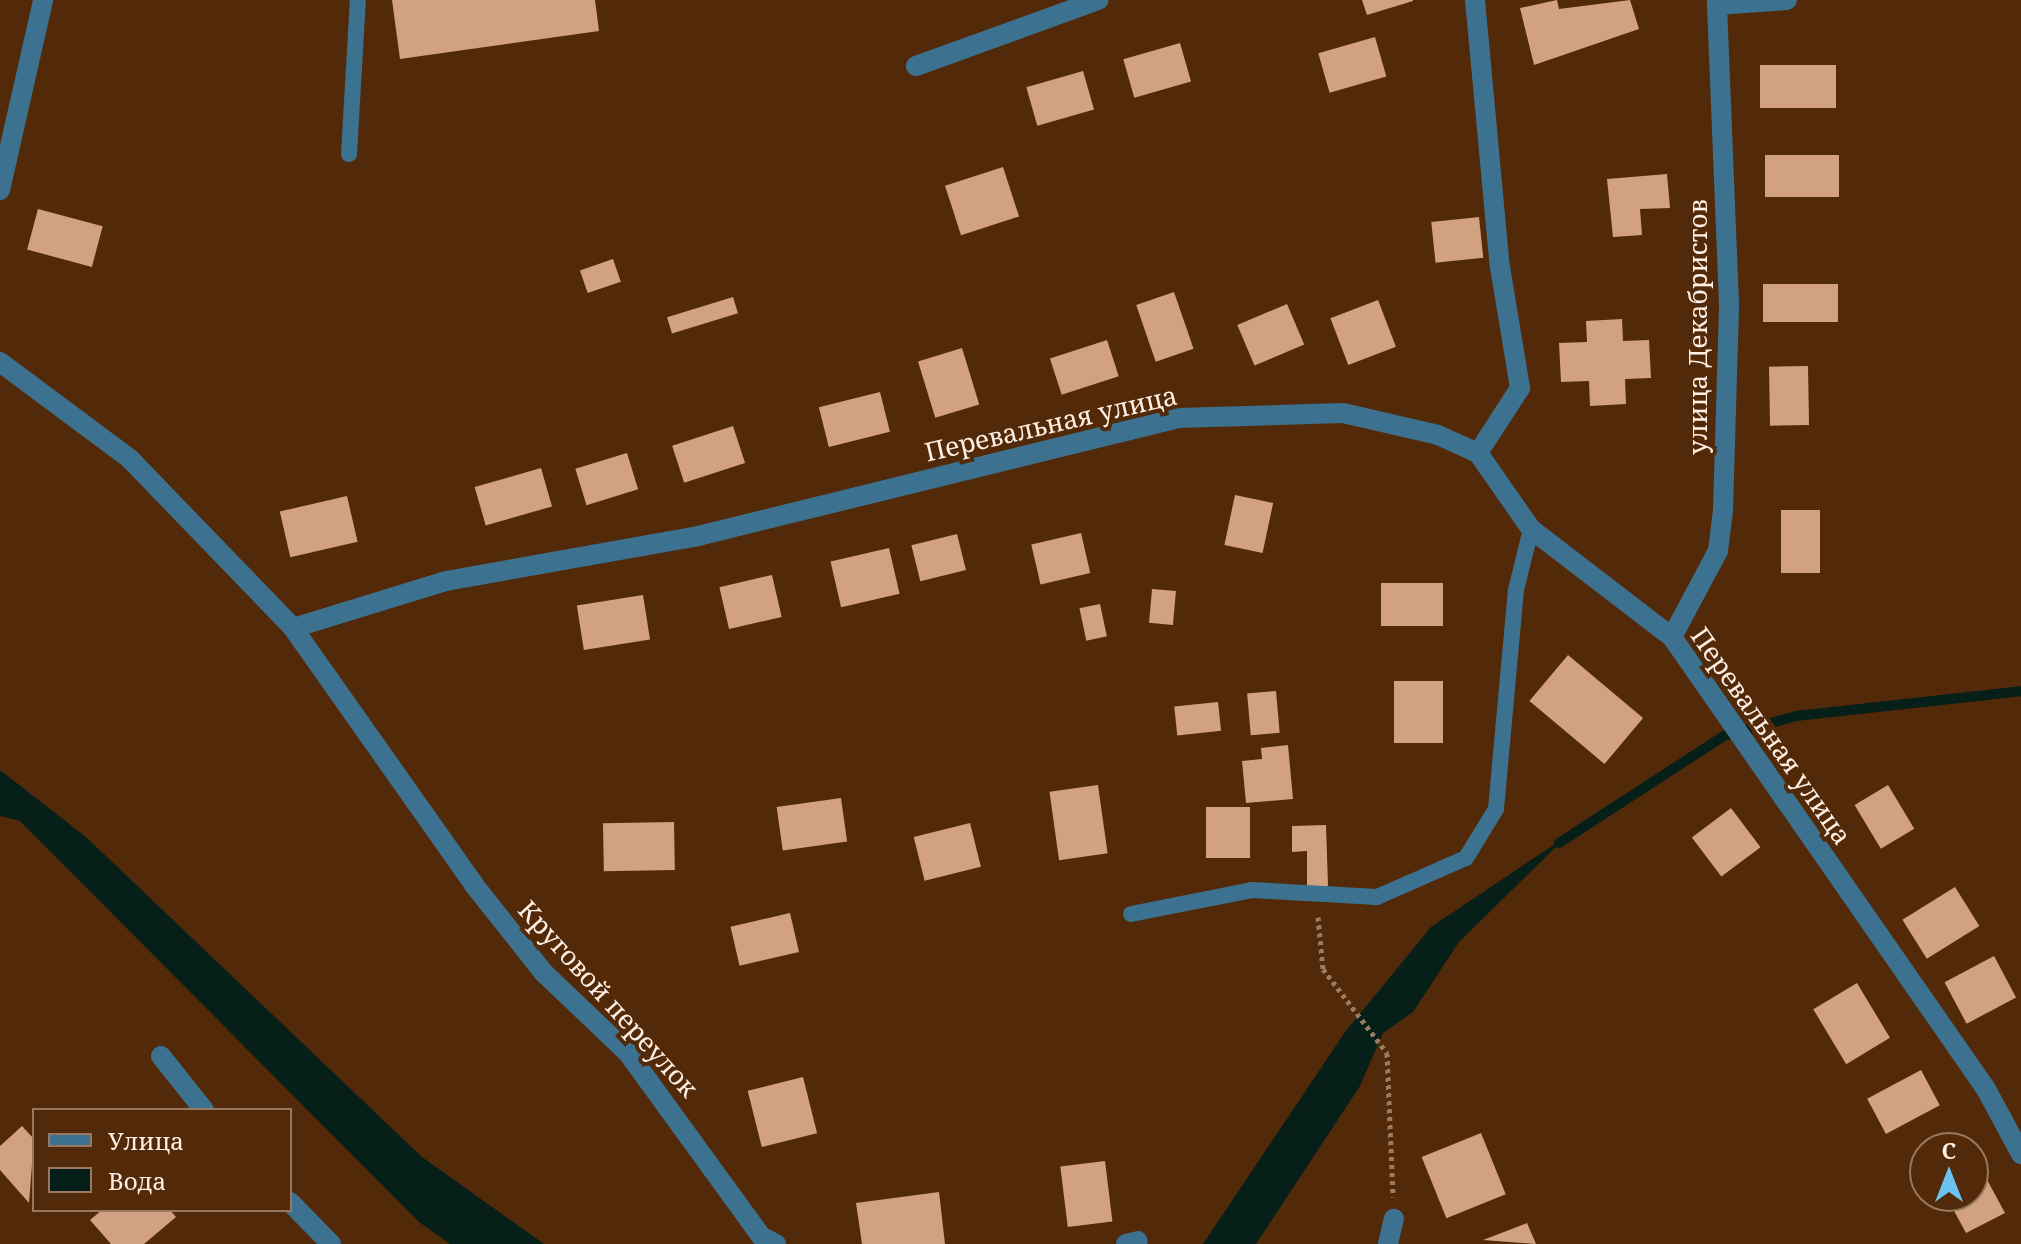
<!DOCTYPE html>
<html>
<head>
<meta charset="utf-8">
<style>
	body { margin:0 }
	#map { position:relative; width:2021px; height:1244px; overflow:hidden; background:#522a09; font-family:"Noto Serif",serif }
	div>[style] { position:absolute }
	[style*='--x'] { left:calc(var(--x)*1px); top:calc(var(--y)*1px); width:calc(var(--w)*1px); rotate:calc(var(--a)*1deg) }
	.water>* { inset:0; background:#061f19 }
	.stream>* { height:10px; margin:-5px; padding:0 5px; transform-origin:5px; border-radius:5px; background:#061f19 }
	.building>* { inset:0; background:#d2a181; transform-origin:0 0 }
	.path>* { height:5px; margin-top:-2.5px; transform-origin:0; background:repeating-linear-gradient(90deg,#9a7c64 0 4px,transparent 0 8px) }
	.service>* { height:16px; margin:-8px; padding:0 8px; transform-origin:8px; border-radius:8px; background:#3c7290 }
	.minor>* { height:20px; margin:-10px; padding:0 10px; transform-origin:10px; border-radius:10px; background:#3c7290 }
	span { translate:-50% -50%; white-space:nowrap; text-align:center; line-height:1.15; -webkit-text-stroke:8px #522a09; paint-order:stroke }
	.street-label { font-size:26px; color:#ffefe4 }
	.legend { position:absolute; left:32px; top:1108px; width:260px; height:104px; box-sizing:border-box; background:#522a09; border:2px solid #977961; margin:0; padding:10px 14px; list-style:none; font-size:24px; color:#ffefe4 }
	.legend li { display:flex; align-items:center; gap:16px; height:40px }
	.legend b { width:40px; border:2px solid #977961 }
	.north { position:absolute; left:1909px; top:1132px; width:80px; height:80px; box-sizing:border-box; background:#522a09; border:2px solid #977961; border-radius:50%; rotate:0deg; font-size:22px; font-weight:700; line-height:32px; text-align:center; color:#ffefe4 }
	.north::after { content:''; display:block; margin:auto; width:28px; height:36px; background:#6cc3f2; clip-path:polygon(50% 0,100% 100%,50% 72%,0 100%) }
</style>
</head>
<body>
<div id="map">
	<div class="water">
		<i style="clip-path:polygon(0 770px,86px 837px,422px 1157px,544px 1244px,450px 1244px,419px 1222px,20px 821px,0 816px)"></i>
		<i style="clip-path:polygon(1567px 836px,1459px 942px,1413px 1012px,1383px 1033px,1360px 1086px,1256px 1244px,1203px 1244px,1345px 1032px,1431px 927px)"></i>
	</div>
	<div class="stream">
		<i style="--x:1559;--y:843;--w:197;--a:-33"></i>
		<i style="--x:1724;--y:736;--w:75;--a:-15.5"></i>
		<i style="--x:1796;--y:716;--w:226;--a:-6.3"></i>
	</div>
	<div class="building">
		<i style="clip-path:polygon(392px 0,595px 0,599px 31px,400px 59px)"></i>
		<i style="clip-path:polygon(1362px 0,1413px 0,1413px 1px,1367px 15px)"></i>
		<i style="clip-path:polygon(1557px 0,1559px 9px,1630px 0,1639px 29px,1534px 65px,1520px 8px)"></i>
		<i style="left:1375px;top:37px;width:41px;height:59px;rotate:74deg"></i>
		<i style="left:1180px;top:43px;width:40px;height:59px;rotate:74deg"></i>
		<i style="left:1836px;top:65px;width:43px;height:76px;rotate:90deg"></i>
		<i style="left:1083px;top:71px;width:40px;height:59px;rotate:74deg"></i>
		<i style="left:1839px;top:155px;width:42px;height:74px;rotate:90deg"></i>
		<i style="left:1003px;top:167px;width:52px;height:61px;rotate:72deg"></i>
		<i style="clip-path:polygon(1667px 174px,1670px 208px,1640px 209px,1642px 235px,1613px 237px,1607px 179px)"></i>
		<i style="left:38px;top:209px;width:67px;height:42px;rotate:15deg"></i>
		<i style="left:1479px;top:217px;width:41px;height:48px;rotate:84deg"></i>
		<i style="left:613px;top:259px;width:24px;height:35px;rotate:71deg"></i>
		<i style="left:1838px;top:284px;width:38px;height:75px;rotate:90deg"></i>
		<i style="left:1174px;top:292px;width:60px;height:40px;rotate:71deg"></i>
		<i style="left:733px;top:297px;width:17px;height:69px;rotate:73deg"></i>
		<i style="left:1378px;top:300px;width:50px;height:51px;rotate:69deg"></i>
		<i style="left:1287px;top:304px;width:44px;height:54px;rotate:67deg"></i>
		<i style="clip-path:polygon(1622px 319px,1623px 341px,1649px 340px,1651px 378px,1625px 379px,1626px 404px,1590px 406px,1589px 381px,1561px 382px,1559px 343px,1587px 342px,1586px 321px)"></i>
		<i style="left:1107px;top:340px;width:38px;height:60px;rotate:72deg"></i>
		<i style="left:962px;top:348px;width:59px;height:46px;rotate:73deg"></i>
		<i style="left:1808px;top:366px;width:59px;height:39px;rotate:89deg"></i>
		<i style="left:880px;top:392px;width:41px;height:63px;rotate:76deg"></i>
		<i style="left:733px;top:426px;width:39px;height:64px;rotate:72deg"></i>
		<i style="left:627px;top:453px;width:38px;height:54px;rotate:73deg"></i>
		<i style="left:541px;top:468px;width:40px;height:69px;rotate:74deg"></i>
		<i style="left:1235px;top:495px;width:39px;height:51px;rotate:12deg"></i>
		<i style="left:347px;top:496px;width:47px;height:69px;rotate:77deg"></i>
		<i style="left:1820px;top:510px;width:63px;height:39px;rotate:90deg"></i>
		<i style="left:1081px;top:533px;width:41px;height:51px;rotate:77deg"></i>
		<i style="left:957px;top:534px;width:37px;height:47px;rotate:76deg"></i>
		<i style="left:889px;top:548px;width:47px;height:60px;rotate:77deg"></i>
		<i style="left:772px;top:575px;width:43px;height:54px;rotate:77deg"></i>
		<i style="left:1381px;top:583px;width:62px;height:43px"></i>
		<i style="left:1152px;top:589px;width:24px;height:34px;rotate:5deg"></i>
		<i style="left:643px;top:595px;width:45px;height:67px;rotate:81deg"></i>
		<i style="left:1100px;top:604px;width:33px;height:21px;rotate:78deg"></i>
		<i style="left:1568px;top:655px;width:98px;height:60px;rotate:40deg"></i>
		<i style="left:1394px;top:681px;width:49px;height:62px"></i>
		<i style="left:1276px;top:691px;width:42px;height:29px;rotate:85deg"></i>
		<i style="left:1218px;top:702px;width:29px;height:44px;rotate:84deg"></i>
		<i style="clip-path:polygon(1288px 745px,1293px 799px,1246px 803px,1242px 761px,1262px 759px,1261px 748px)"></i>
		<i style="left:1098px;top:785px;width:69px;height:49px;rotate:82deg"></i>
		<i style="left:1888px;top:785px;width:51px;height:39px;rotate:59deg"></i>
		<i style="left:841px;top:798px;width:44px;height:65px;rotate:82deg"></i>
		<i style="left:1206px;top:807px;width:44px;height:51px"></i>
		<i style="left:1731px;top:808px;width:49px;height:49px;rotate:53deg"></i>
		<i style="left:674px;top:822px;width:48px;height:71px;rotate:89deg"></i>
		<i style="left:970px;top:823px;width:45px;height:58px;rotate:76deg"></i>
		<i style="clip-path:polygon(1326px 825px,1328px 886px,1307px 887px,1307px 851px,1292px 852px,1292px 826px)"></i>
		<i style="left:1955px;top:887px;width:46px;height:62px;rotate:58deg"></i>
		<i style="left:790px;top:913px;width:40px;height:61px;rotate:77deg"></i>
		<i style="left:1994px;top:956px;width:47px;height:56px;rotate:62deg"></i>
		<i style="left:1857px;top:983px;width:64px;height:51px;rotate:59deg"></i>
		<i style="left:1921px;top:1070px;width:40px;height:61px;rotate:62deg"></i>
		<i style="left:803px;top:1077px;width:58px;height:57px;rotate:76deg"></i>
		<i style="clip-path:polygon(22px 1126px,34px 1139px,29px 1203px,0 1170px,0 1146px)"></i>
		<i style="left:1481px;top:1133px;width:66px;height:64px;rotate:68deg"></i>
		<i style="left:1105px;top:1161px;width:61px;height:45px;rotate:83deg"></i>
		<i style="clip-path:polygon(1978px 1163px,2005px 1213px,1966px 1233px,1946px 1196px,1973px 1196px)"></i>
		<i style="clip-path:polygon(939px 1192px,945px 1244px,862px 1244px,856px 1203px)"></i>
		<i style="clip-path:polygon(102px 1210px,170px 1210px,176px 1217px,144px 1244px,111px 1244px,90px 1220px)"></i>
		<i style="clip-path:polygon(1527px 1223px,1536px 1244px,1483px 1240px)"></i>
	</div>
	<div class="path">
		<i style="--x:1318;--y:917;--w:52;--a:84.5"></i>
		<i style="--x:1323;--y:969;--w:106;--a:52.7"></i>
		<i style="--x:1387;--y:1053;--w:144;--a:87.6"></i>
	</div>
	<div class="service">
		<i style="--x:349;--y:154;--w:154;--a:-86.7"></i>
		<i style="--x:1131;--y:914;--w:123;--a:-11.2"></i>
		<i style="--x:1252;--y:890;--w:125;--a:3.2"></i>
		<i style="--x:1377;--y:897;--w:97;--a:-23.7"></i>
		<i style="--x:1466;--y:858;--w:57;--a:-58.5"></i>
		<i style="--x:1496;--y:809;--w:220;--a:-84.8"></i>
		<i style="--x:1516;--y:590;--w:63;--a:-76.2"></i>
	</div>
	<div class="minor">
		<i style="--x:1475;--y:0;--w:268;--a:84.7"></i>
		<i style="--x:1500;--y:267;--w:123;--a:80.6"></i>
		<i style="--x:1520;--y:388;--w:77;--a:122.9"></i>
		<i style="--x:1718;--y:5;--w:69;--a:-4.1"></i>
		<i style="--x:916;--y:66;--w:194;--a:-19.9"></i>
		<i style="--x:0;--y:190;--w:195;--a:-77.2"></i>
		<i style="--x:0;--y:362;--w:162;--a:36.7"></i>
		<i style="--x:130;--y:459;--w:235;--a:46"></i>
		<i style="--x:293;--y:628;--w:314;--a:54.8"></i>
		<i style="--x:474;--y:885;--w:112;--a:51.5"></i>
		<i style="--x:544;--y:973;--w:116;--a:43.6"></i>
		<i style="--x:628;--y:1053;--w:226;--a:54"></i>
		<i style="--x:761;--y:1236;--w:17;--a:28"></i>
		<i style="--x:293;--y:628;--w:160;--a:-17.1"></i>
		<i style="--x:446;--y:581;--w:256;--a:-10.1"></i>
		<i style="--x:698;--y:536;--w:494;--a:-13.8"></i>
		<i style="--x:1178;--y:418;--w:165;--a:-1.7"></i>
		<i style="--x:1343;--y:413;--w:98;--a:13"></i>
		<i style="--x:1438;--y:435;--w:44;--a:24.2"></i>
		<i style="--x:1478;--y:453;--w:93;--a:55.1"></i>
		<i style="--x:1531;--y:529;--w:178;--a:37.5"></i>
		<i style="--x:1672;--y:637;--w:550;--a:55.21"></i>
		<i style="--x:1986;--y:1089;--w:74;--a:61.7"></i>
		<i style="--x:1672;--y:637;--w:98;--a:-61.9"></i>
		<i style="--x:1718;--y:551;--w:41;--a:-83"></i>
		<i style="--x:1723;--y:510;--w:206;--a:-88.3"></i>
		<i style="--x:1729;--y:304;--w:304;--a:-92.3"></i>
		<i style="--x:161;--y:1056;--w:69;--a:51.5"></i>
		<i style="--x:290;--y:1202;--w:59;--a:45.7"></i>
		<i style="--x:1126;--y:1244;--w:12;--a:-14"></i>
		<i style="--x:1388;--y:1244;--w:26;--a:-77"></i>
	</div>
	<div class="street-label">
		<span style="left:1698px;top:327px;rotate:-90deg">улица Декабристов</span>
		<span style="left:1051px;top:424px;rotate:-13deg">Перевальная улица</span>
		<span style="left:1771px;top:736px;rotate:55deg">Перевальная улица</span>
		<span style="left:608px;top:999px;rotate:48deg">Круговой переулок</span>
	</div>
	<ul class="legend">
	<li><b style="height:10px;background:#3c7290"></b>Улица</li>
	<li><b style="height:22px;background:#061f19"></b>Вода</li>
	</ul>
	<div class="north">С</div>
</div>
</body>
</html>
